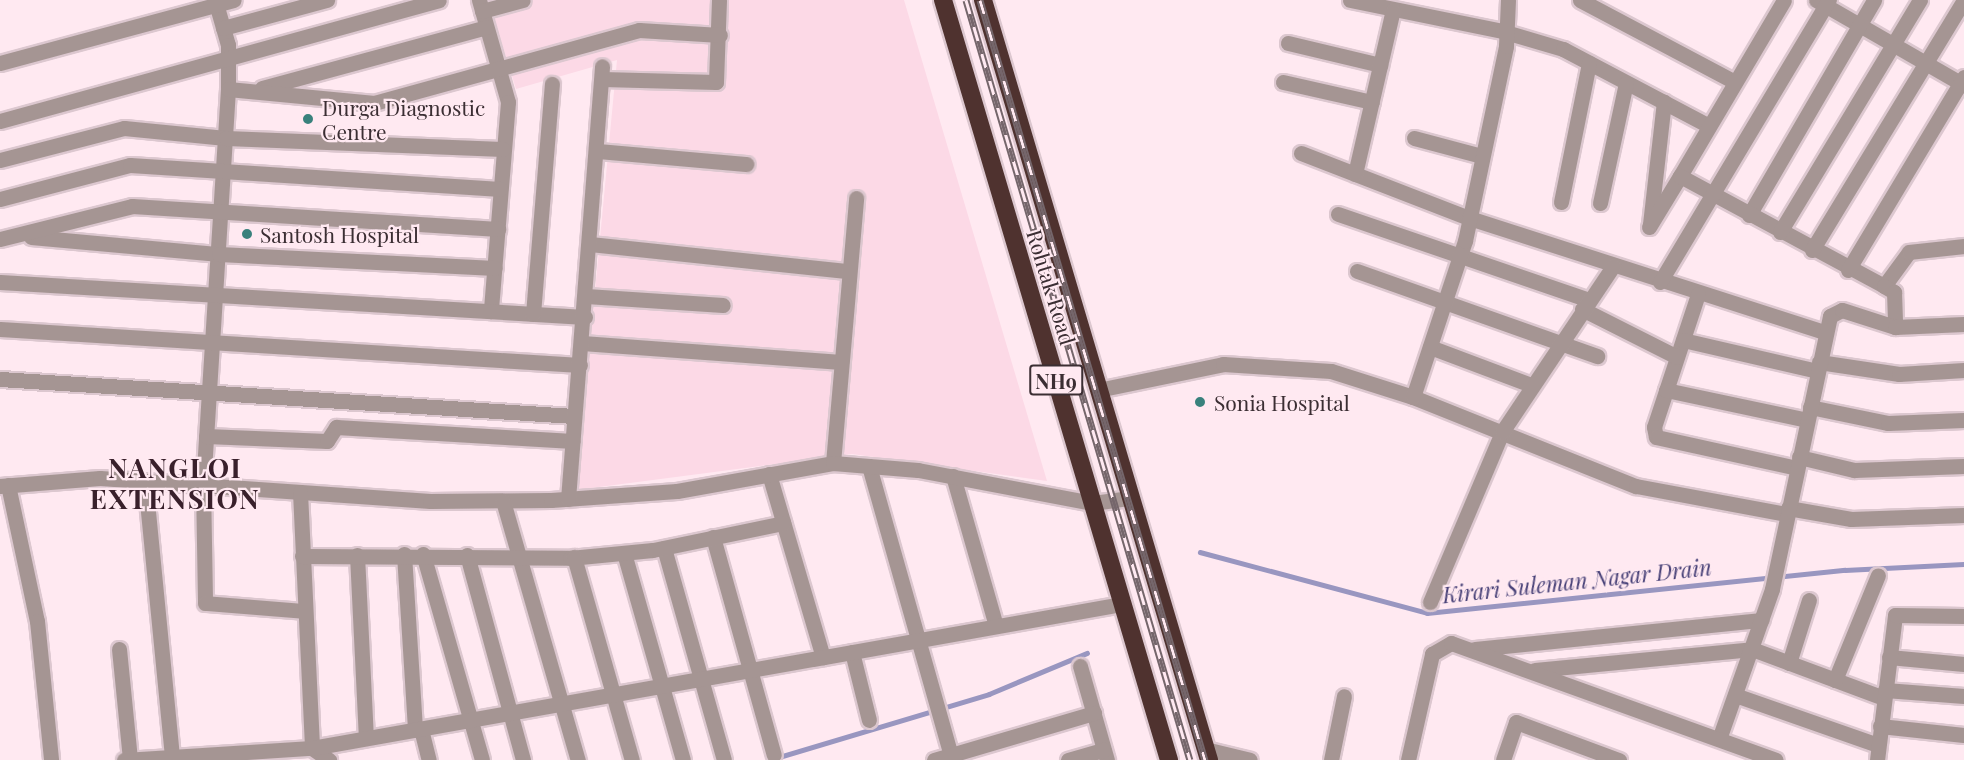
<!DOCTYPE html>
<html>
<head>
<meta charset="utf-8">
<style>
	body { margin:0 }
	#map { position:relative; width:1964px; height:760px; overflow:hidden; background:#ffe9f1; font-family:"Playfair Display",serif }
	div>[style] { position:absolute }
	[style*='--x'] { left:calc(var(--x)*1px); top:calc(var(--y)*1px); width:calc(var(--w)*1px); rotate:calc(var(--a)*1deg) }
	.built>* { inset:0; background:#fcd9e6 }
	.stream>* { height:4.5px; margin:-2.25px; padding:0 2.25px; transform-origin:2.25px; border-radius:2.25px; background:#9996c0 }
	.roads { filter:drop-shadow(2px 0 #dcc7cf) drop-shadow(-2px 0 #dcc7cf) drop-shadow(0 2px #dcc7cf) drop-shadow(0 -2px #dcc7cf) }
	.minor>* { height:15px; margin:-7.5px; padding:0 7.5px; transform-origin:7.5px; border-radius:7.5px; background:#a59593 }
	.highway>* { height:18px; margin:-9px; padding:0 9px; transform-origin:9px; border-radius:9px; background:#4f322f }
	.rail>* { height:7px; margin-top:-3.5px; transform-origin:0; background:repeating-linear-gradient(90deg,#ffe9f1 0 14px,#75666b 0 28px); box-sizing:border-box; border-block:2px solid #75666b }
	.dots>* { width:16px; height:16px; translate:-50% -50%; box-sizing:border-box; border:3px solid #ffe9f1; border-radius:50% }
	span { translate:-50% -50%; white-space:nowrap; text-align:center; line-height:1.15; -webkit-text-stroke:4.5px #ffe9f1; paint-order:stroke }
	.shield-label span { padding:2px 4px; background:#ffe9f1; border:2px solid; border-radius:4px; -webkit-text-stroke-width:0 }
	.shield-label { font-size:20px; color:#3b2e33; font-weight:700 }
	.poi-label { font-size:21px; color:#3b2e33 }
	.left { translate:0 -50%; text-align:left }
	.street-label { font-size:21px; color:#3b2e33 }
	.water-label { font-size:22px; color:#474077; font-style:italic }
	.district-label { font-size:27px; color:#39202b; font-weight:700; letter-spacing:1.5px }
</style>
</head>
<body>
<div id="map">
	<div class="built">
		<i style="clip-path:polygon(488px 0,904px 0,1047px 481px,852px 454px,576px 490px,617px 60px,516px 89px)"></i>
	</div>
	<div class="stream">
		<i style="--x:1200;--y:552;--w:235;--a:15"></i>
		<i style="--x:1427;--y:613;--w:420;--a:-5.9"></i>
		<i style="--x:1845;--y:570;--w:119;--a:-2.9"></i>
		<i style="--x:776;--y:758;--w:222;--a:-16.7"></i>
		<i style="--x:989;--y:694;--w:106;--a:-22.7"></i>
	</div>
	<div class="roads">
		<div class="minor">
			<i style="--x:215;--y:0;--w:47;--a:73.9"></i>
			<i style="--x:228;--y:45;--w:44;--a:90"></i>
			<i style="--x:228;--y:89;--w:397;--a:93.6"></i>
			<i style="--x:203;--y:485;--w:118;--a:89"></i>
			<i style="--x:205;--y:603;--w:100;--a:4.6"></i>
			<i style="--x:479;--y:0;--w:106;--a:74.1"></i>
			<i style="--x:508;--y:102;--w:210;--a:94.7"></i>
			<i style="--x:1350;--y:0;--w:155;--a:11.5"></i>
			<i style="--x:1502;--y:31;--w:64;--a:16.4"></i>
			<i style="--x:1563;--y:49;--w:165;--a:27.8"></i>
			<i style="--x:1580;--y:0;--w:175;--a:27.9"></i>
			<i style="--x:1816;--y:0;--w:171;--a:29.9"></i>
			<i style="--x:482;--y:11;--w:42;--a:-15"></i>
			<i style="--x:223;--y:28;--w:108;--a:-15.1"></i>
			<i style="--x:1288;--y:43;--w:95;--a:13.4"></i>
			<i style="--x:0;--y:63;--w:242;--a:-15.1"></i>
			<i style="--x:602;--y:79;--w:114;--a:1.5"></i>
			<i style="--x:716;--y:82;--w:82;--a:-87.9"></i>
			<i style="--x:1283;--y:82;--w:91;--a:12.7"></i>
			<i style="--x:262;--y:88;--w:232;--a:-15.2"></i>
			<i style="--x:228;--y:89;--w:147;--a:5.5"></i>
			<i style="--x:374;--y:103;--w:275;--a:-15.4"></i>
			<i style="--x:639;--y:30;--w:81;--a:3.5"></i>
			<i style="--x:0;--y:121;--w:455;--a:-15.4"></i>
			<i style="--x:1414;--y:138;--w:70;--a:14.8"></i>
			<i style="--x:597;--y:151;--w:150;--a:5"></i>
			<i style="--x:1301;--y:153;--w:180;--a:21.2"></i>
			<i style="--x:1469;--y:218;--w:374;--a:17.8"></i>
			<i style="--x:0;--y:160;--w:128;--a:-14.5"></i>
			<i style="--x:124;--y:128;--w:102;--a:5.6"></i>
			<i style="--x:226;--y:138;--w:277;--a:2.3"></i>
			<i style="--x:1355;--y:174;--w:168;--a:-77"></i>
			<i style="--x:1680;--y:176;--w:204;--a:-59.4"></i>
			<i style="--x:0;--y:199;--w:134;--a:-14.7"></i>
			<i style="--x:130;--y:165;--w:371;--a:3.7"></i>
			<i style="--x:1561;--y:202;--w:142;--a:-78.6"></i>
			<i style="--x:1600;--y:203;--w:123;--a:-77.8"></i>
			<i style="--x:1338;--y:214;--w:265;--a:18.9"></i>
			<i style="--x:1749;--y:215;--w:249;--a:-59.8"></i>
			<i style="--x:1650;--y:224;--w:123;--a:-83.5"></i>
			<i style="--x:1649;--y:227;--w:60;--a:-58.7"></i>
			<i style="--x:1680;--y:176;--w:232;--a:28.3"></i>
			<i style="--x:1884;--y:286;--w:42;--a:-53.7"></i>
			<i style="--x:1909;--y:252;--w:55;--a:-6.2"></i>
			<i style="--x:1780;--y:232;--w:271;--a:-58.9"></i>
			<i style="--x:31;--y:237;--w:189;--a:5.2"></i>
			<i style="--x:219;--y:254;--w:276;--a:2.9"></i>
			<i style="--x:0;--y:239;--w:136;--a:-14"></i>
			<i style="--x:132;--y:206;--w:367;--a:3.6"></i>
			<i style="--x:590;--y:244;--w:260;--a:6"></i>
			<i style="--x:1812;--y:250;--w:293;--a:-58.7"></i>
			<i style="--x:1848;--y:270;--w:225;--a:-59"></i>
			<i style="--x:1357;--y:271;--w:255;--a:19.5"></i>
			<i style="--x:0;--y:282;--w:586;--a:3.42"></i>
			<i style="--x:1660;--y:282;--w:329;--a:-59.1"></i>
			<i style="--x:1884;--y:286;--w:12;--a:31"></i>
			<i style="--x:1894;--y:292;--w:35;--a:88"></i>
			<i style="--x:1698;--y:294;--w:140;--a:108.3"></i>
			<i style="--x:1654;--y:427;--w:10;--a:79"></i>
			<i style="--x:1656;--y:437;--w:144;--a:12.4"></i>
			<i style="--x:586;--y:296;--w:137;--a:3.8"></i>
			<i style="--x:1582;--y:309;--w:106;--a:26.8"></i>
			<i style="--x:533;--y:314;--w:231;--a:-85.3"></i>
			<i style="--x:0;--y:329;--w:581;--a:3.55"></i>
			<i style="--x:1683;--y:340;--w:138;--a:13"></i>
			<i style="--x:582;--y:343;--w:260;--a:4.2"></i>
			<i style="--x:1430;--y:347;--w:108;--a:20.6"></i>
			<i style="--x:1819;--y:362;--w:81;--a:8.5"></i>
			<i style="--x:1899;--y:374;--w:65;--a:-3.5"></i>
			<i style="--x:0;--y:379;--w:575;--a:3.69"></i>
			<i style="--x:1098;--y:390;--w:128;--a:-11.7"></i>
			<i style="--x:1223;--y:364;--w:108;--a:3.7"></i>
			<i style="--x:1331;--y:371;--w:86;--a:17.6"></i>
			<i style="--x:1413;--y:397;--w:240;--a:21.8"></i>
			<i style="--x:1636;--y:486;--w:152;--a:10.6"></i>
			<i style="--x:1666;--y:390;--w:144;--a:12"></i>
			<i style="--x:1413;--y:397;--w:164;--a:-71.6"></i>
			<i style="--x:1465;--y:241;--w:199;--a:-78.1"></i>
			<i style="--x:1506;--y:46;--w:46;--a:-87.5"></i>
			<i style="--x:1810;--y:407;--w:80;--a:11.6"></i>
			<i style="--x:1888;--y:423;--w:76;--a:-2.3"></i>
			<i style="--x:206;--y:436;--w:121;--a:2.4"></i>
			<i style="--x:327;--y:441;--w:17;--a:-57"></i>
			<i style="--x:336;--y:427;--w:237;--a:3.4"></i>
			<i style="--x:1799;--y:457;--w:57;--a:13.3"></i>
			<i style="--x:1854;--y:470;--w:110;--a:-2.1"></i>
			<i style="--x:833;--y:463;--w:266;--a:-85"></i>
			<i style="--x:869;--y:466;--w:305;--a:74.2"></i>
			<i style="--x:769;--y:474;--w:191;--a:73.6"></i>
			<i style="--x:953;--y:476;--w:156;--a:74"></i>
			<i style="--x:145;--y:481;--w:276;--a:84.4"></i>
			<i style="--x:8;--y:485;--w:139;--a:78"></i>
			<i style="--x:37;--y:621;--w:140;--a:84.2"></i>
			<i style="--x:0;--y:486;--w:100;--a:-4.6"></i>
			<i style="--x:100;--y:478;--w:331;--a:4"></i>
			<i style="--x:430;--y:501;--w:121;--a:-0.5"></i>
			<i style="--x:551;--y:500;--w:126;--a:-4.1"></i>
			<i style="--x:677;--y:491;--w:158;--a:-10.2"></i>
			<i style="--x:833;--y:463;--w:85;--a:4.7"></i>
			<i style="--x:918;--y:470;--w:178;--a:10.7"></i>
			<i style="--x:1093;--y:503;--w:37;--a:-8"></i>
			<i style="--x:300;--y:492;--w:256;--a:87.3"></i>
			<i style="--x:312;--y:748;--w:21;--a:35"></i>
			<i style="--x:568;--y:499;--w:434;--a:-85.5"></i>
			<i style="--x:503;--y:501;--w:270;--a:73.9"></i>
			<i style="--x:1788;--y:508;--w:64;--a:9.9"></i>
			<i style="--x:1851;--y:519;--w:113;--a:-2"></i>
			<i style="--x:713;--y:537;--w:226;--a:74.4"></i>
			<i style="--x:664;--y:548;--w:220;--a:74.2"></i>
			<i style="--x:624;--y:553;--w:215;--a:74.1"></i>
			<i style="--x:404;--y:554;--w:176;--a:86.4"></i>
			<i style="--x:423;--y:554;--w:214;--a:74"></i>
			<i style="--x:357;--y:555;--w:183;--a:87.2"></i>
			<i style="--x:467;--y:555;--w:213;--a:74.7"></i>
			<i style="--x:302;--y:556;--w:268;--a:0.4"></i>
			<i style="--x:570;--y:558;--w:83;--a:-5.5"></i>
			<i style="--x:653;--y:550;--w:133;--a:-11.7"></i>
			<i style="--x:574;--y:557;--w:211;--a:74.1"></i>
			<i style="--x:1430;--y:602;--w:185;--a:-67"></i>
			<i style="--x:1502;--y:432;--w:200;--a:-56.2"></i>
			<i style="--x:119;--y:649;--w:112;--a:84.3"></i>
			<i style="--x:1475;--y:649;--w:288;--a:-5.8"></i>
			<i style="--x:852;--y:652;--w:70;--a:76"></i>
			<i style="--x:1889;--y:657;--w:75;--a:5.3"></i>
			<i style="--x:1789;--y:663;--w:66;--a:-72.4"></i>
			<i style="--x:1080;--y:666;--w:98;--a:74"></i>
			<i style="--x:1535;--y:670;--w:218;--a:-5.5"></i>
			<i style="--x:1752;--y:649;--w:141;--a:20.4"></i>
			<i style="--x:1835;--y:680;--w:113;--a:-67.7"></i>
			<i style="--x:1885;--y:690;--w:79;--a:4.3"></i>
			<i style="--x:1735;--y:695;--w:151;--a:19.3"></i>
			<i style="--x:1880;--y:726;--w:84;--a:6.1"></i>
			<i style="--x:421;--y:729;--w:32;--a:76"></i>
			<i style="--x:1719;--y:739;--w:159;--a:-70.5"></i>
			<i style="--x:1772;--y:589;--w:279;--a:-78"></i>
			<i style="--x:1830;--y:316;--w:13;--a:-27"></i>
			<i style="--x:1842;--y:310;--w:56;--a:17.8"></i>
			<i style="--x:1895;--y:327;--w:69;--a:-2.5"></i>
			<i style="--x:1205;--y:749;--w:46;--a:13.7"></i>
			<i style="--x:124;--y:760;--w:188;--a:-3.7"></i>
			<i style="--x:312;--y:748;--w:823;--a:-10.08"></i>
			<i style="--x:934;--y:760;--w:167;--a:-16.4"></i>
			<i style="--x:1068;--y:760;--w:37;--a:-16"></i>
			<i style="--x:1331;--y:760;--w:65;--a:-78.5"></i>
			<i style="--x:1408;--y:760;--w:109;--a:-77.2"></i>
			<i style="--x:1432;--y:654;--w:22;--a:-30"></i>
			<i style="--x:1451;--y:643;--w:345;--a:19.8"></i>
			<i style="--x:1503;--y:760;--w:40;--a:-71.1"></i>
			<i style="--x:1516;--y:722;--w:110;--a:20.3"></i>
			<i style="--x:1877;--y:760;--w:146;--a:-82.9"></i>
			<i style="--x:1895;--y:615;--w:69;--a:0.8"></i>
		</div>
		<div class="highway">
			<i style="--x:943;--y:0;--w:793;--a:73.44"></i>
			<i style="--x:983;--y:0;--w:793;--a:73.44"></i>
		</div>
	</div>
	<div class="rail">
		<i style="--x:966;--y:0;--w:792;--a:73.58"></i>
		<i style="--x:980;--y:0;--w:793;--a:73.51"></i>
	</div>
	<div class="dots">
		<i style="left:308px;top:119px;background:#39817c"></i>
		<i style="left:247px;top:234px;background:#39817c"></i>
		<i style="left:1200px;top:402px;background:#39817c"></i>
	</div>
	<div class="shield-label">
		<span style="left:1056px;top:380px">NH9</span>
	</div>
	<div class="poi-label">
		<span class="left" style="left:322px;top:119px">Durga Diagnostic<br>Centre</span>
		<span class="left" style="left:260px;top:234px">Santosh Hospital</span>
		<span class="left" style="left:1214px;top:402px">Sonia Hospital</span>
	</div>
	<div class="street-label">
		<span style="left:1052px;top:287px;rotate:73deg">Rohtak Road</span>
	</div>
	<div class="water-label">
		<span style="left:1577px;top:581px;rotate:-6deg">Kirari Suleman Nagar Drain</span>
	</div>
	<div class="district-label">
		<span style="left:175px;top:483px">NANGLOI<br>EXTENSION</span>
	</div>
</div>
</body>
</html>
